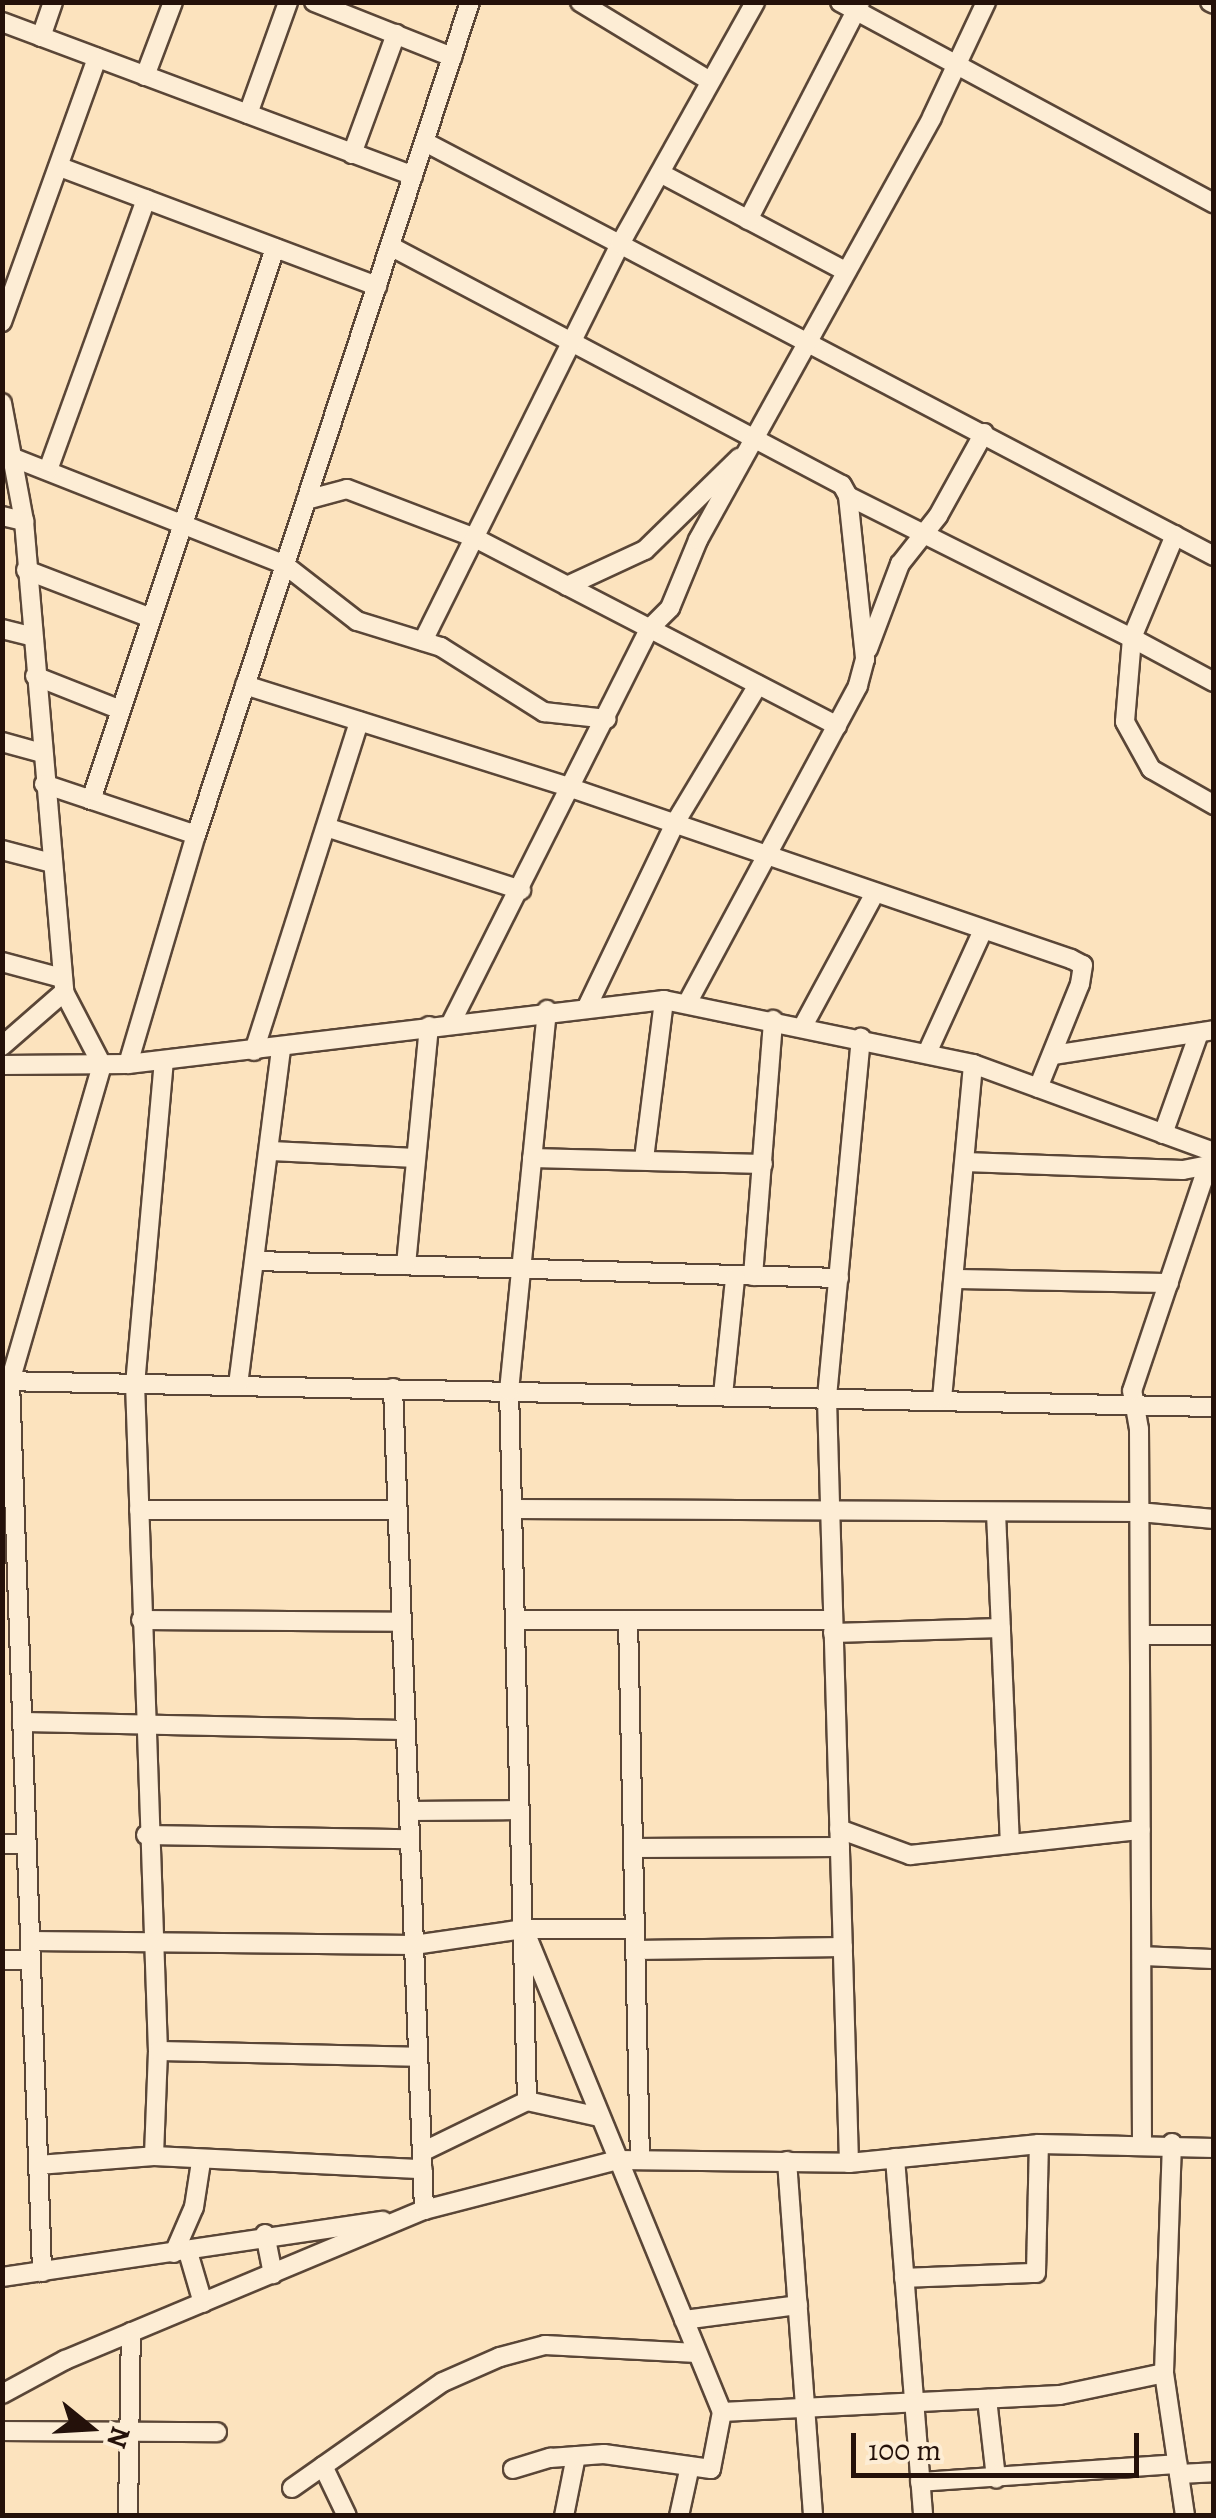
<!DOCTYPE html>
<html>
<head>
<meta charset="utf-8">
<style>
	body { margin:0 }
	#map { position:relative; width:1216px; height:2518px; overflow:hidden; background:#fce3be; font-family:Alegreya,serif }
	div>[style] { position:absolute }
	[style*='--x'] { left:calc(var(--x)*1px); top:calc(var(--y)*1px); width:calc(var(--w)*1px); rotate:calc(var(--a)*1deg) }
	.roads { filter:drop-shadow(2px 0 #5a4637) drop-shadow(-2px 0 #5a4637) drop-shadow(0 2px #5a4637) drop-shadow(0 -2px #5a4637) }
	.street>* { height:18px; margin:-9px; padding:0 9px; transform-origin:9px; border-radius:9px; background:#fdedd5 }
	span { translate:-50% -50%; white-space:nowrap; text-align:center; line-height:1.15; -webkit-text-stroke:10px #fdedd5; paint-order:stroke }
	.frame { position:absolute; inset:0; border:5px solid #24110a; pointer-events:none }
	.north { position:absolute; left:40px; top:2378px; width:100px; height:100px; -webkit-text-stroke:8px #fdedd5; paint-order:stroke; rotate:108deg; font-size:28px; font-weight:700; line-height:40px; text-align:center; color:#24110a }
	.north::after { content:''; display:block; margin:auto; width:35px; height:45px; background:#24110a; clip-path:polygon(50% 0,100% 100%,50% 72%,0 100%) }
	.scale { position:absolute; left:851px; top:2433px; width:288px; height:45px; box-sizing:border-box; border:5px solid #24110a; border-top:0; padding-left:12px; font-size:30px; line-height:35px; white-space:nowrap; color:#24110a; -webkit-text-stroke:8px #fdedd5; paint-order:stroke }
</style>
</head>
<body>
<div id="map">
	<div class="roads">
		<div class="street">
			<i style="--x:314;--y:2;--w:149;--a:21.7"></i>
			<i style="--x:580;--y:2;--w:152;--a:31.3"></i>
			<i style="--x:840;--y:2;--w:425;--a:28.3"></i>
			<i style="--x:1210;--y:2;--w:4;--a:27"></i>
			<i style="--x:2;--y:22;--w:439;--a:20.5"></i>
			<i style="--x:41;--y:37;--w:37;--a:-71"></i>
			<i style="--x:145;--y:76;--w:79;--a:-69.3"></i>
			<i style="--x:248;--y:114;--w:119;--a:-70.3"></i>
			<i style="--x:425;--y:142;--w:891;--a:27.69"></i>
			<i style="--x:352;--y:154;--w:128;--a:-69.9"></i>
			<i style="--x:60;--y:167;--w:339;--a:20.6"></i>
			<i style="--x:660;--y:173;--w:209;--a:27.9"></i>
			<i style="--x:748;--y:220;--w:244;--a:-62.7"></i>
			<i style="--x:390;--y:246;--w:511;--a:27.87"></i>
			<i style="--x:842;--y:485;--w:13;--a:61"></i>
			<i style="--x:848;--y:496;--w:164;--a:84"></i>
			<i style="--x:865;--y:659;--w:28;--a:105"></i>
			<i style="--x:858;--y:686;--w:359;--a:118.3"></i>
			<i style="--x:2;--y:322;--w:281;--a:-70.2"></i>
			<i style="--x:2;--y:403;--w:120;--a:79.4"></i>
			<i style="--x:24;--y:521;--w:473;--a:85.1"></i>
			<i style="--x:64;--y:992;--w:82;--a:62.5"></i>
			<i style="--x:102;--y:1065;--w:329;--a:106.2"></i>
			<i style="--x:10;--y:1381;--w:892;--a:87.94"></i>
			<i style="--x:14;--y:458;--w:291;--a:21.5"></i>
			<i style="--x:285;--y:565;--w:91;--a:37.9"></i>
			<i style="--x:357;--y:621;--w:88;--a:17.2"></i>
			<i style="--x:441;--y:647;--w:122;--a:32.3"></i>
			<i style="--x:544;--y:712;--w:63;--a:6.3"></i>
			<i style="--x:48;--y:470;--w:288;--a:-70.1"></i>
			<i style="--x:848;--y:496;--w:318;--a:26.6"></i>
			<i style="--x:1132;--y:638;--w:84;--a:94.8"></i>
			<i style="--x:1125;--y:722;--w:54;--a:61"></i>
			<i style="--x:1151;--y:769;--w:73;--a:29.7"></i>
			<i style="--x:306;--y:500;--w:42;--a:-15"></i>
			<i style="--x:347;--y:489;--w:137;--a:20.9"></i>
			<i style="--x:475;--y:538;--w:408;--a:27.4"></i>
			<i style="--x:2;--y:516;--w:23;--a:13"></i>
			<i style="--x:1175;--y:535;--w:112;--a:112.7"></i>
			<i style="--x:1132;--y:638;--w:93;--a:28.2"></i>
			<i style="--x:26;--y:570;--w:134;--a:21"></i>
			<i style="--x:567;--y:586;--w:86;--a:-24.8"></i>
			<i style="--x:645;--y:550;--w:132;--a:-44.4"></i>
			<i style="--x:2;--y:629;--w:30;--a:14"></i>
			<i style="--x:423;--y:641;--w:443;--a:-63.6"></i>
			<i style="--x:620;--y:244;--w:277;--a:-60.8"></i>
			<i style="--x:868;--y:649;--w:91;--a:-69.4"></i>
			<i style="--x:900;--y:564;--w:61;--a:-51.6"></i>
			<i style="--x:938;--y:516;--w:95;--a:-61"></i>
			<i style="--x:35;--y:676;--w:92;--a:21.6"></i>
			<i style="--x:245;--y:685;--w:345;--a:17.5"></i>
			<i style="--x:574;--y:789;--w:525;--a:18.88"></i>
			<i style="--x:1071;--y:959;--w:13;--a:27"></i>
			<i style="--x:1083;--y:965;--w:19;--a:99"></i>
			<i style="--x:1080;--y:984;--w:112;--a:112"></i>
			<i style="--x:2;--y:742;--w:41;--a:15.4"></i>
			<i style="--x:44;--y:784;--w:160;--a:18.5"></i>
			<i style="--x:91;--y:800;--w:582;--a:-71.57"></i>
			<i style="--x:329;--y:828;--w:202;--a:17.9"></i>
			<i style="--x:2;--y:850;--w:52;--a:14.6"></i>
			<i style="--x:2;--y:962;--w:62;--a:14.9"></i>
			<i style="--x:587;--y:1007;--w:204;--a:-64.4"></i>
			<i style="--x:675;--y:823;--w:161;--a:-59"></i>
			<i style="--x:451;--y:1023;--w:441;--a:-63.3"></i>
			<i style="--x:649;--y:629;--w:30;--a:-45"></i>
			<i style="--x:670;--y:608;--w:74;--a:-67.6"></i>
			<i style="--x:698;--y:540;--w:483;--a:-61"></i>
			<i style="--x:932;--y:117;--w:127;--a:-64.8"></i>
			<i style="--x:803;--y:1026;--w:151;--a:-61.6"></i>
			<i style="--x:2;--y:1046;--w:82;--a:-41.1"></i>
			<i style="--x:254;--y:1051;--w:346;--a:-72.3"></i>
			<i style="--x:927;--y:1053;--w:135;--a:-65.5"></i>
			<i style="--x:1053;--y:1055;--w:163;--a:-8.8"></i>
			<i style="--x:164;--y:1060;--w:324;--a:95.1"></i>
			<i style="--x:135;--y:1383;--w:668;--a:88.03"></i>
			<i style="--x:158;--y:2051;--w:105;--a:92.2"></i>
			<i style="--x:154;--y:2156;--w:269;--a:2.8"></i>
			<i style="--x:128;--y:1064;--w:239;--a:-73.5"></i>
			<i style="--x:196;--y:835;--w:877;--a:-71.79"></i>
			<i style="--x:2;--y:1065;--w:126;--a:-0.5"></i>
			<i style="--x:128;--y:1064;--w:540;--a:-6.81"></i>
			<i style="--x:664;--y:1000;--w:316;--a:11.7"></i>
			<i style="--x:973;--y:1064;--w:257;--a:20.1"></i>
			<i style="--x:1163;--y:1134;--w:107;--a:-70.4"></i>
			<i style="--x:271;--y:1151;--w:145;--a:2.8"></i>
			<i style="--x:532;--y:1158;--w:231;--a:1.5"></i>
			<i style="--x:644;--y:1159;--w:160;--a:-82.8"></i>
			<i style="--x:965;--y:1162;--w:218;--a:2.1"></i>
			<i style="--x:1183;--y:1170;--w:31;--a:-11"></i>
			<i style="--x:256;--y:1261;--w:583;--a:1.67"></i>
			<i style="--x:406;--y:1265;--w:240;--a:-84.5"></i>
			<i style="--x:753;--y:1276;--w:257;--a:-85.5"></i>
			<i style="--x:954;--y:1279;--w:215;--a:1.1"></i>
			<i style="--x:2;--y:1381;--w:1212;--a:1.23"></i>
			<i style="--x:238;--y:1385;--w:340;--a:-82.7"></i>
			<i style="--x:393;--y:1388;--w:823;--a:87.84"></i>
			<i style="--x:723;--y:1395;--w:118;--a:-84.1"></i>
			<i style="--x:942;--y:1399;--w:336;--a:-84.7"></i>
			<i style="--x:512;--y:1509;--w:627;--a:0.27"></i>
			<i style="--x:1139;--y:1512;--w:75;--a:5.3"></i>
			<i style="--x:139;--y:1510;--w:258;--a:0"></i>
			<i style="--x:996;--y:1512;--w:329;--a:87.6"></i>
			<i style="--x:141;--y:1620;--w:261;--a:0.4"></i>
			<i style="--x:515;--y:1620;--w:318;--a:0"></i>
			<i style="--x:628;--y:1620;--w:540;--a:88.73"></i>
			<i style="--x:833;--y:1633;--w:168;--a:-1.7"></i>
			<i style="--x:1140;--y:1635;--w:74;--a:0"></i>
			<i style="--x:22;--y:1722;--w:384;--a:1.2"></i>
			<i style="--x:409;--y:1811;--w:111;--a:-0.5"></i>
			<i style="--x:839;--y:1829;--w:76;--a:20.1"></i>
			<i style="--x:910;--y:1855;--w:232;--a:-6.2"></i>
			<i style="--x:146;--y:1835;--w:264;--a:0.9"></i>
			<i style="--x:2;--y:1844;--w:25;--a:0"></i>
			<i style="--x:633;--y:1848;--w:207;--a:-0.3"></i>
			<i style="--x:30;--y:1941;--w:384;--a:0.6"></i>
			<i style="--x:414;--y:1945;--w:111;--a:-8.3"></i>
			<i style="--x:524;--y:1929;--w:111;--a:0"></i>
			<i style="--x:635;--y:1950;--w:208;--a:-0.8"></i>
			<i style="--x:1142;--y:1956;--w:72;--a:2.4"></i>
			<i style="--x:2;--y:1960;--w:29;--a:0"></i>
			<i style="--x:158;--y:2051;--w:260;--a:1.3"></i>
			<i style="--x:527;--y:2101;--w:710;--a:-91.45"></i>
			<i style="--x:509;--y:1391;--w:383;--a:-84.3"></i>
			<i style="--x:1142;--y:2143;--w:714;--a:-90.24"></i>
			<i style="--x:1139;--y:1429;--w:39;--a:-100"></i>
			<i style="--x:1132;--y:1391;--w:235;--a:-71.4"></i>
			<i style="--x:1172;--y:2143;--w:230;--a:92"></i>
			<i style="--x:1164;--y:2373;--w:145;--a:81.6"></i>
			<i style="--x:422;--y:2152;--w:117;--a:-25.9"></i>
			<i style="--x:527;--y:2101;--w:75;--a:12.4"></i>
			<i style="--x:895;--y:2158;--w:359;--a:85.5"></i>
			<i style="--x:787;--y:2161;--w:356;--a:85.8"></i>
			<i style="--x:849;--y:2163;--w:766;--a:-91.65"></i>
			<i style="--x:827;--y:1397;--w:361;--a:-84.6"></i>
			<i style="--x:38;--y:2165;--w:116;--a:-4.4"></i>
			<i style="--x:265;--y:2234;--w:41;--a:78.7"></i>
			<i style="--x:188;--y:2252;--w:53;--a:73.6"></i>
			<i style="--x:174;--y:2253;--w:50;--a:-66.5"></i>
			<i style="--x:194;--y:2207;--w:46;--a:-81.2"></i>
			<i style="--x:2;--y:2277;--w:385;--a:-8.4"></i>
			<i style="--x:904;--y:2278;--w:132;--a:-2.2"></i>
			<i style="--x:1036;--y:2273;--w:129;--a:-88.7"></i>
			<i style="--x:684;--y:2320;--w:115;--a:-7.5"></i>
			<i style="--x:2;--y:2394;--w:72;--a:-28.4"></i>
			<i style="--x:65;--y:2360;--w:389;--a:-22.7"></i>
			<i style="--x:424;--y:2210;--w:200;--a:-14.5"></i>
			<i style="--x:618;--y:2160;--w:231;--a:0.7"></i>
			<i style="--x:849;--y:2163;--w:191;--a:-5.7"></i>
			<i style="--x:1039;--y:2144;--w:175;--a:1.3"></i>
			<i style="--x:987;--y:2399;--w:80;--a:83.5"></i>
			<i style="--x:722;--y:2412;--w:338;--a:-2.9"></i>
			<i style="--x:1060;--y:2395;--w:106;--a:-11.9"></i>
			<i style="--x:2;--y:2431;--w:215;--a:0.3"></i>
			<i style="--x:323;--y:2466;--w:55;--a:64.4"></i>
			<i style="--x:513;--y:2469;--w:39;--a:-17"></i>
			<i style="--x:550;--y:2458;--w:54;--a:-4.2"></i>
			<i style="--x:604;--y:2454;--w:108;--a:8"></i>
			<i style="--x:711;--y:2469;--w:58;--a:-79.1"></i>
			<i style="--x:722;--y:2412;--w:511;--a:-112.3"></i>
			<i style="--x:1179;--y:2474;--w:35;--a:-3"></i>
			<i style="--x:920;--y:2482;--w:258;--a:-4"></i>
			<i style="--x:292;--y:2488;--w:184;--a:-35.1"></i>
			<i style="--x:443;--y:2382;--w:62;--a:-23.7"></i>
			<i style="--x:500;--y:2357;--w:47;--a:-14.9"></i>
			<i style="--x:545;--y:2345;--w:152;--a:3"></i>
			<i style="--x:128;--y:2516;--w:184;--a:-89.1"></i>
			<i style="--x:564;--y:2516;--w:61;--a:-78.7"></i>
			<i style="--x:679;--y:2516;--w:51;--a:-77.6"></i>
		</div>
	</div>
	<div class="frame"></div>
	<div class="north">N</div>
	<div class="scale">100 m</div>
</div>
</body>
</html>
